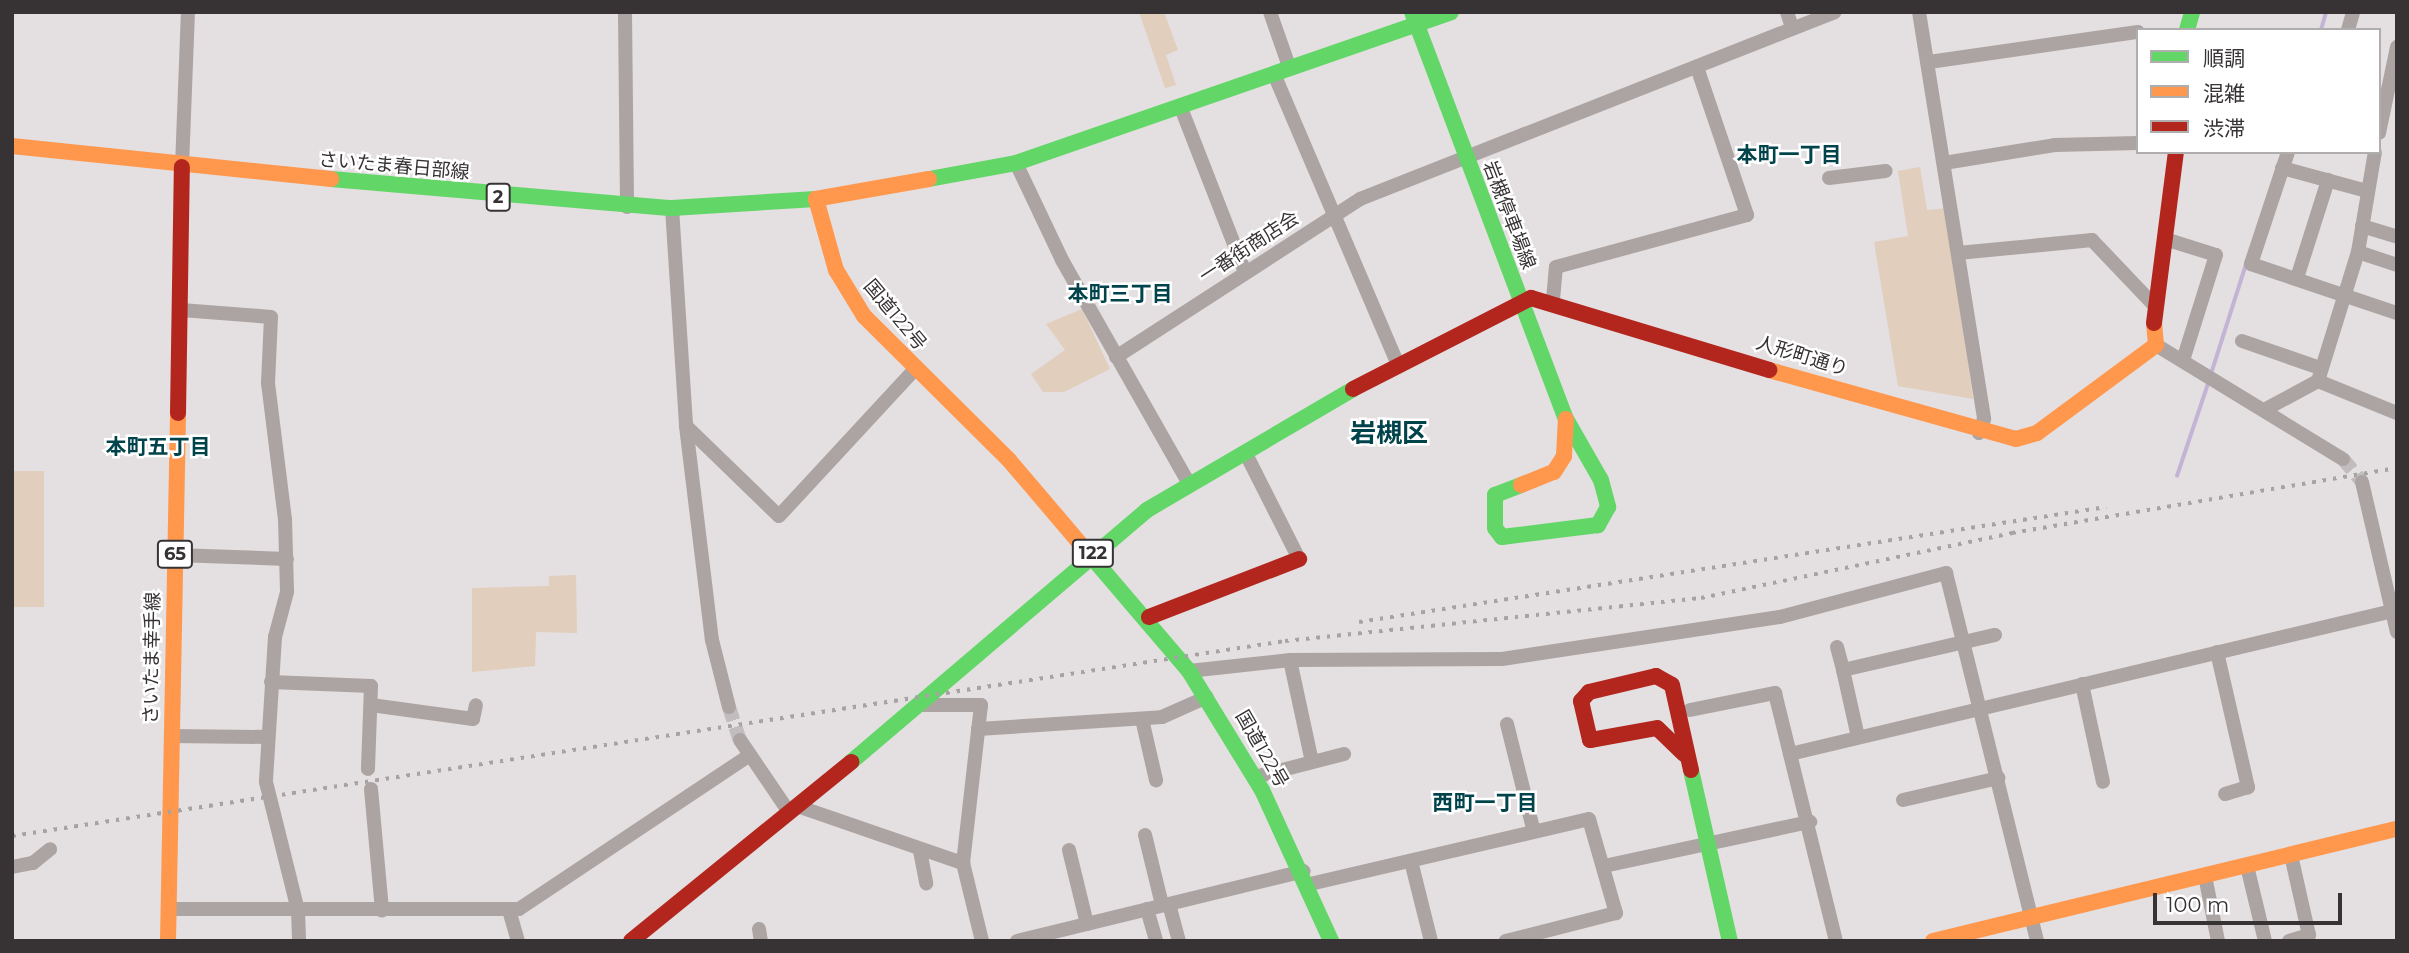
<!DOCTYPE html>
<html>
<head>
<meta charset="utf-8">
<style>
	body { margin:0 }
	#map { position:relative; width:2409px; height:953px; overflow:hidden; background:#e4dfe0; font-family:Montserrat,"Noto Sans JP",sans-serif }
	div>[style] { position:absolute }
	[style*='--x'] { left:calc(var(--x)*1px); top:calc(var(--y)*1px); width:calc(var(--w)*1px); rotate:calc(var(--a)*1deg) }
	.green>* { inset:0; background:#e2cebc; transform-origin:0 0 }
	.stream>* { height:3.5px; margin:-1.75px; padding:0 1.75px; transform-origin:1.75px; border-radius:1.75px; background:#c3b4d6 }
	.street-tunnel>* { height:14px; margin-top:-7px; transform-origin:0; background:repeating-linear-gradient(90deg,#c1bdbe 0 14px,transparent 0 21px) }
	.street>* { height:14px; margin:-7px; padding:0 7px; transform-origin:7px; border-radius:7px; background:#aca4a2 }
	.fast>* { height:16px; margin:-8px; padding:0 8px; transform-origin:8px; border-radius:8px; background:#63d668 }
	.slow>* { height:16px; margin:-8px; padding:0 8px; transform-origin:8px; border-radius:8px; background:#ff974d }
	.jam>* { height:16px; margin:-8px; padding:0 8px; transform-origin:8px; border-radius:8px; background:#b3261e }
	.rail>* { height:3.5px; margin-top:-1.75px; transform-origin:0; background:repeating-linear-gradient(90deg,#a8a3a3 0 3.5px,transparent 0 10.5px) }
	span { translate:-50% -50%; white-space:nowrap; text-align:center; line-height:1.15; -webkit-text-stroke:5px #fff; paint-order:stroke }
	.shield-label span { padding:2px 5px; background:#fff; border:2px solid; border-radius:5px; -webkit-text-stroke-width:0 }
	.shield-label { font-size:18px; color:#373334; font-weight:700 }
	.street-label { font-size:19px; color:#373334 }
	.neighbourhood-label { font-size:21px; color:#00434b; font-weight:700 }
	.district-label { font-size:26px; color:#00434b; font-weight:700 }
	.frame { position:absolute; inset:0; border:14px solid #373334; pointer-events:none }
	.legend { position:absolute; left:2136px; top:28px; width:245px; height:126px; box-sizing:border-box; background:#fff; border:2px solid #afadae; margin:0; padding:9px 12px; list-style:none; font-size:21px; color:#373334 }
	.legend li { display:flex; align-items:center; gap:14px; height:35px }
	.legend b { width:35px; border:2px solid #afadae }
	.scale { position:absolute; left:2153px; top:893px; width:189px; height:32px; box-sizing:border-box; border:4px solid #373334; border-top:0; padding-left:9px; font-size:21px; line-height:24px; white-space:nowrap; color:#373334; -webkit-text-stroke:5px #fff; paint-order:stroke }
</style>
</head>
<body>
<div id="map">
	<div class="green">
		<i style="clip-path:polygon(1139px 12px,1164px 12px,1178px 50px,1166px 55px,1176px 85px,1165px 88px)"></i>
		<i style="clip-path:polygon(1920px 167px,1927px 210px,1948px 208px,1973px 399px,1898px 386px,1874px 242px,1908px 236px,1898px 171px)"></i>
		<i style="clip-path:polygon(1082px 309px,1110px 369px,1064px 392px,1043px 392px,1031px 374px,1065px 350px,1046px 324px)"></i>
		<i style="left:12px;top:471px;width:32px;height:136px"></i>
		<i style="clip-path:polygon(576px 575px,577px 633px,536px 632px,535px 666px,472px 672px,472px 588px,549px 586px,549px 576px)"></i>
	</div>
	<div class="stream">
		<i style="--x:2321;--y:30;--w:19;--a:-74"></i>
		<i style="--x:2211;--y:374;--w:115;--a:-72.3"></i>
		<i style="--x:2177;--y:476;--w:100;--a:-71.4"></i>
	</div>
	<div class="street-tunnel">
		<i style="--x:2343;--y:459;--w:30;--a:50"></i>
		<i style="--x:729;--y:707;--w:35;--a:72"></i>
	</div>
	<div class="street">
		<i style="--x:625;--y:12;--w:195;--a:89.4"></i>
		<i style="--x:1270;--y:12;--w:60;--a:70.7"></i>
		<i style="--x:1787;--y:12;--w:16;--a:72"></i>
		<i style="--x:1919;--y:12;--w:412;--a:80.9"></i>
		<i style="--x:1984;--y:419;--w:15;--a:110"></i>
		<i style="--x:2348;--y:30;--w:19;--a:-74"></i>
		<i style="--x:1929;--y:62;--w:211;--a:-8.2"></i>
		<i style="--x:1274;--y:74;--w:314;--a:66.9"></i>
		<i style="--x:1181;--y:108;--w:176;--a:68.7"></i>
		<i style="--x:2379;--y:133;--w:88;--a:-78.2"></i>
		<i style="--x:2288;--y:152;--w:118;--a:108.3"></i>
		<i style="--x:2251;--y:264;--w:154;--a:18.6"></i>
		<i style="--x:1016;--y:163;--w:107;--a:64.6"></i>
		<i style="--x:1062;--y:260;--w:259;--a:60.4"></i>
		<i style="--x:1944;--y:163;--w:112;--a:-9.2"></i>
		<i style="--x:2055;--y:145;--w:83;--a:-1.4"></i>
		<i style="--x:182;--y:167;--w:155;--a:-87.8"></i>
		<i style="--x:2282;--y:168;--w:88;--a:15.1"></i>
		<i style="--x:1829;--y:178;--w:57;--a:-7"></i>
		<i style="--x:672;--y:208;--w:218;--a:86.3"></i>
		<i style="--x:686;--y:426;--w:216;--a:83.1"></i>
		<i style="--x:712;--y:640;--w:69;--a:75.8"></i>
		<i style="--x:2362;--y:226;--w:37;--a:17"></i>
		<i style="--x:2165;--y:239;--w:53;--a:17.4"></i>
		<i style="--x:2216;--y:255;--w:110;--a:107.4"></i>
		<i style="--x:2358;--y:252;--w:41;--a:18.4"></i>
		<i style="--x:1958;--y:253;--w:135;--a:-5.5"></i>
		<i style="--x:2092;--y:240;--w:88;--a:46.4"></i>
		<i style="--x:2297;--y:278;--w:103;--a:-72.4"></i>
		<i style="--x:1553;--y:300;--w:33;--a:-85"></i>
		<i style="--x:1556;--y:267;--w:198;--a:-15.2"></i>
		<i style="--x:1747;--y:215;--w:156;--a:-108.7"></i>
		<i style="--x:181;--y:310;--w:90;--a:4.4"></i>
		<i style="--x:271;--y:317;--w:66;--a:92.6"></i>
		<i style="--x:268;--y:383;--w:137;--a:82.9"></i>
		<i style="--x:285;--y:519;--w:73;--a:88.4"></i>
		<i style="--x:287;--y:592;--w:47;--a:104.9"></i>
		<i style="--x:275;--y:637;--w:145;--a:93.6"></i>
		<i style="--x:266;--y:782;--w:132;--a:76"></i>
		<i style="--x:298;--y:910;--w:31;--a:88"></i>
		<i style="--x:2242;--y:341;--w:83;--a:19.1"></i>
		<i style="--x:2156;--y:345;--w:219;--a:31.4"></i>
		<i style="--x:1116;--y:357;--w:291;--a:-32.9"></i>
		<i style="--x:1360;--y:199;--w:510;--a:-21.49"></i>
		<i style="--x:2318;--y:381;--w:85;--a:22.1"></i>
		<i style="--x:2266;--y:409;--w:59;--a:-28.3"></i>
		<i style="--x:2318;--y:381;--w:135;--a:-72.8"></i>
		<i style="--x:2358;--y:252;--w:101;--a:-80.4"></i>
		<i style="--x:686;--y:426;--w:129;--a:44.1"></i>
		<i style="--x:779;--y:516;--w:199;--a:-47.2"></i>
		<i style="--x:1245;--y:452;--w:120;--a:63.2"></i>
		<i style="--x:2362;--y:482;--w:154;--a:76.9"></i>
		<i style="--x:175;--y:555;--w:112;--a:2"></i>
		<i style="--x:1837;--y:647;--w:24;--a:75"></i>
		<i style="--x:2217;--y:652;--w:139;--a:77.1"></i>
		<i style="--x:2248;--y:787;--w:24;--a:163"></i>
		<i style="--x:1290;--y:660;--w:104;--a:77.8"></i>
		<i style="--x:1189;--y:671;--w:102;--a:-6.2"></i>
		<i style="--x:1290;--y:660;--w:212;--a:-0.3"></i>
		<i style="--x:1502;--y:659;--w:281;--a:-8.6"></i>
		<i style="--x:1780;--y:617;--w:172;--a:-14.8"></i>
		<i style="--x:1946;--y:573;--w:379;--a:76.1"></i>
		<i style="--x:271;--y:682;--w:100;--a:2.3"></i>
		<i style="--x:371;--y:686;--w:83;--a:92.1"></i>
		<i style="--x:2082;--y:684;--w:100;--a:77.9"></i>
		<i style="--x:371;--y:705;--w:103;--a:7.8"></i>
		<i style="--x:473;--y:719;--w:14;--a:-78"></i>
		<i style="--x:918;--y:705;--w:63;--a:0"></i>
		<i style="--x:981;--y:705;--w:159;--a:96.5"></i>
		<i style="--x:1690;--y:710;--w:87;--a:-11.3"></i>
		<i style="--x:1775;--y:693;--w:255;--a:76.2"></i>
		<i style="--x:1142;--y:719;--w:63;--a:77.1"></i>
		<i style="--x:1507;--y:724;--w:111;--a:76"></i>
		<i style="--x:978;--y:729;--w:184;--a:-3.7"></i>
		<i style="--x:1162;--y:717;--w:49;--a:-24"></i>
		<i style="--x:171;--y:736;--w:97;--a:0.6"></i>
		<i style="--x:1858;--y:737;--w:69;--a:-102.6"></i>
		<i style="--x:1843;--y:670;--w:156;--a:-13"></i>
		<i style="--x:740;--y:740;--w:87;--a:55.8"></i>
		<i style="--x:1790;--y:754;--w:624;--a:-13.35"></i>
		<i style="--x:1255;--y:777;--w:92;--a:-14.5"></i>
		<i style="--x:371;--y:789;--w:122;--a:84.8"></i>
		<i style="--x:1903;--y:800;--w:98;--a:-13"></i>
		<i style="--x:797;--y:806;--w:176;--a:19"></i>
		<i style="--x:963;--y:863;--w:80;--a:76.3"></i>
		<i style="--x:1145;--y:835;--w:72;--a:76.3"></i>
		<i style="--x:1069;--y:850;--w:76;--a:76.3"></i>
		<i style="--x:920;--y:851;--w:33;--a:79"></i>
		<i style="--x:1411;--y:861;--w:82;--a:76"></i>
		<i style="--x:1604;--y:866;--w:211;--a:-12.1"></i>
		<i style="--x:2247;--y:866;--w:77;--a:76.5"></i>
		<i style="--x:12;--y:867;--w:21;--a:-11"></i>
		<i style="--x:33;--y:863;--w:22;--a:-39"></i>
		<i style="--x:2205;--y:876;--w:66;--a:78.7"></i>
		<i style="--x:1310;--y:884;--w:286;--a:-13.1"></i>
		<i style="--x:1589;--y:819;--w:98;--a:74"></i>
		<i style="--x:1616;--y:913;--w:114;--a:165.7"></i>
		<i style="--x:1169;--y:904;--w:38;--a:75"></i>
		<i style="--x:169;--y:909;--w:350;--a:0"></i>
		<i style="--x:519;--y:909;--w:274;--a:-33.7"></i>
		<i style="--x:1147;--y:909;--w:33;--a:74"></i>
		<i style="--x:509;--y:910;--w:32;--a:74"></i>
		<i style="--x:759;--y:929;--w:12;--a:81"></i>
		<i style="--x:1017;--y:941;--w:295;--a:-13.7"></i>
		<i style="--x:2289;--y:941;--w:21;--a:-17"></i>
		<i style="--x:2309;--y:935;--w:82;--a:-102.7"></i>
	</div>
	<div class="fast">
		<i style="--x:1412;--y:12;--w:435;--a:69.3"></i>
		<i style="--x:1566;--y:419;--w:70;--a:60.2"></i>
		<i style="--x:1601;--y:480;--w:28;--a:75"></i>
		<i style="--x:1608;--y:507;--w:21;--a:119"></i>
		<i style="--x:1598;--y:525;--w:97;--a:172.9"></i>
		<i style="--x:1502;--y:537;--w:11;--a:-128"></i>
		<i style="--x:1495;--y:528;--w:33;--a:-90"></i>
		<i style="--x:1495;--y:495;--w:28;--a:-21"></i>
		<i style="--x:2187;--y:30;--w:19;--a:-74"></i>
		<i style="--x:331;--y:179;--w:342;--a:4.9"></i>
		<i style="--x:672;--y:208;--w:144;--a:-3.6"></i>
		<i style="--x:929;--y:179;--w:88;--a:-10.4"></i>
		<i style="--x:1016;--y:163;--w:460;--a:-19.1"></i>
		<i style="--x:1084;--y:548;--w:162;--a:49.5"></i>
		<i style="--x:1189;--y:671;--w:140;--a:58.5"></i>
		<i style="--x:1262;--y:790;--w:166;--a:65.4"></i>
		<i style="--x:851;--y:762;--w:389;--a:-40.4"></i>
		<i style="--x:1147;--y:510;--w:239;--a:-30.4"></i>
		<i style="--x:1691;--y:770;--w:175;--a:77.2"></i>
	</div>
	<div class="slow">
		<i style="--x:12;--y:146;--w:321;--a:5.9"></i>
		<i style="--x:929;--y:179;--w:115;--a:170"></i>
		<i style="--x:816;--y:199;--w:74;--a:74.3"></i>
		<i style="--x:836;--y:270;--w:54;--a:58.7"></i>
		<i style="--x:864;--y:316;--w:204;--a:44.8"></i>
		<i style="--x:1009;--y:460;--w:116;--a:49.6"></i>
		<i style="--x:1769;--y:370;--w:256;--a:15.6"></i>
		<i style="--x:2016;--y:439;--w:22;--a:-16"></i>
		<i style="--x:2037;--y:433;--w:148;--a:-36.5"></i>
		<i style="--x:2156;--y:345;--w:22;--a:-95"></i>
		<i style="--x:1521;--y:485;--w:35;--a:-22"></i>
		<i style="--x:1554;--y:472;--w:19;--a:-58"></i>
		<i style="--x:1564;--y:456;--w:37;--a:-87"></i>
		<i style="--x:168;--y:941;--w:528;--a:-88.91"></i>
		<i style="--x:1933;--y:941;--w:477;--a:-13.6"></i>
	</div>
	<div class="jam">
		<i style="--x:2154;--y:323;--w:172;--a:-82.7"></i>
		<i style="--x:1353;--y:389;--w:200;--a:-27.1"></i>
		<i style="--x:1531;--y:298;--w:249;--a:16.8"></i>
		<i style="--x:178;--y:413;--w:246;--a:-89.1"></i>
		<i style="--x:1149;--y:617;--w:161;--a:-21.1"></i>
		<i style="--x:1684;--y:754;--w:37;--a:-136"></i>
		<i style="--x:1657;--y:728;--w:68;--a:169.8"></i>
		<i style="--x:1590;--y:740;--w:40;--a:-103"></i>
		<i style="--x:1581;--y:701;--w:12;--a:-48"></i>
		<i style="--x:1589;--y:692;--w:69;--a:-13.4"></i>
		<i style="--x:1656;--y:676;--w:18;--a:29"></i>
		<i style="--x:1672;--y:685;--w:87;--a:77.4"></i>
		<i style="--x:631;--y:941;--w:284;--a:-39.1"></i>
	</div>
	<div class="rail">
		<i style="--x:1359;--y:622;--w:756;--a:-8.75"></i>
		<i style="--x:12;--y:836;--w:1288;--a:-8.71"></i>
		<i style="--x:1285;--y:641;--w:418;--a:-5.9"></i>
		<i style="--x:1701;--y:598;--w:318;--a:-11.8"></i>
		<i style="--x:2012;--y:533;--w:390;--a:-9.6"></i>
	</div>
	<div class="shield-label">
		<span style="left:498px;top:197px">2</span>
		<span style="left:1093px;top:553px">122</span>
		<span style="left:175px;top:554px">65</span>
	</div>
	<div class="street-label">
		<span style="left:394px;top:166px;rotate:5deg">さいたま春日部線</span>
		<span style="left:1509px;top:215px;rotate:69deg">岩槻停車場線</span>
		<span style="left:1249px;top:247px;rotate:-33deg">一番街商店会</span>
		<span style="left:895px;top:315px;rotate:50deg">国道122号</span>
		<span style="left:1802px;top:356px;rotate:17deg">人形町通り</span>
		<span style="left:152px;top:658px;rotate:-89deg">さいたま幸手線</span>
		<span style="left:1262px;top:749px;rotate:60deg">国道122号</span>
	</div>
	<div class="neighbourhood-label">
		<span style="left:1789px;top:155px">本町一丁目</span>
		<span style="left:1120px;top:294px">本町三丁目</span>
		<span style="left:158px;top:447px">本町五丁目</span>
		<span style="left:1485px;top:803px">西町一丁目</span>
	</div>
	<div class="district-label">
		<span style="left:1389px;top:434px">岩槻区</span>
	</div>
	<div class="frame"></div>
	<ul class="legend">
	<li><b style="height:9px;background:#63d668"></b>順調</li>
	<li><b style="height:9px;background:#ff974d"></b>混雑</li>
	<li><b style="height:9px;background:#b3261e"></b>渋滞</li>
	</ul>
	<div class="scale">100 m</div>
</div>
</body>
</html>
